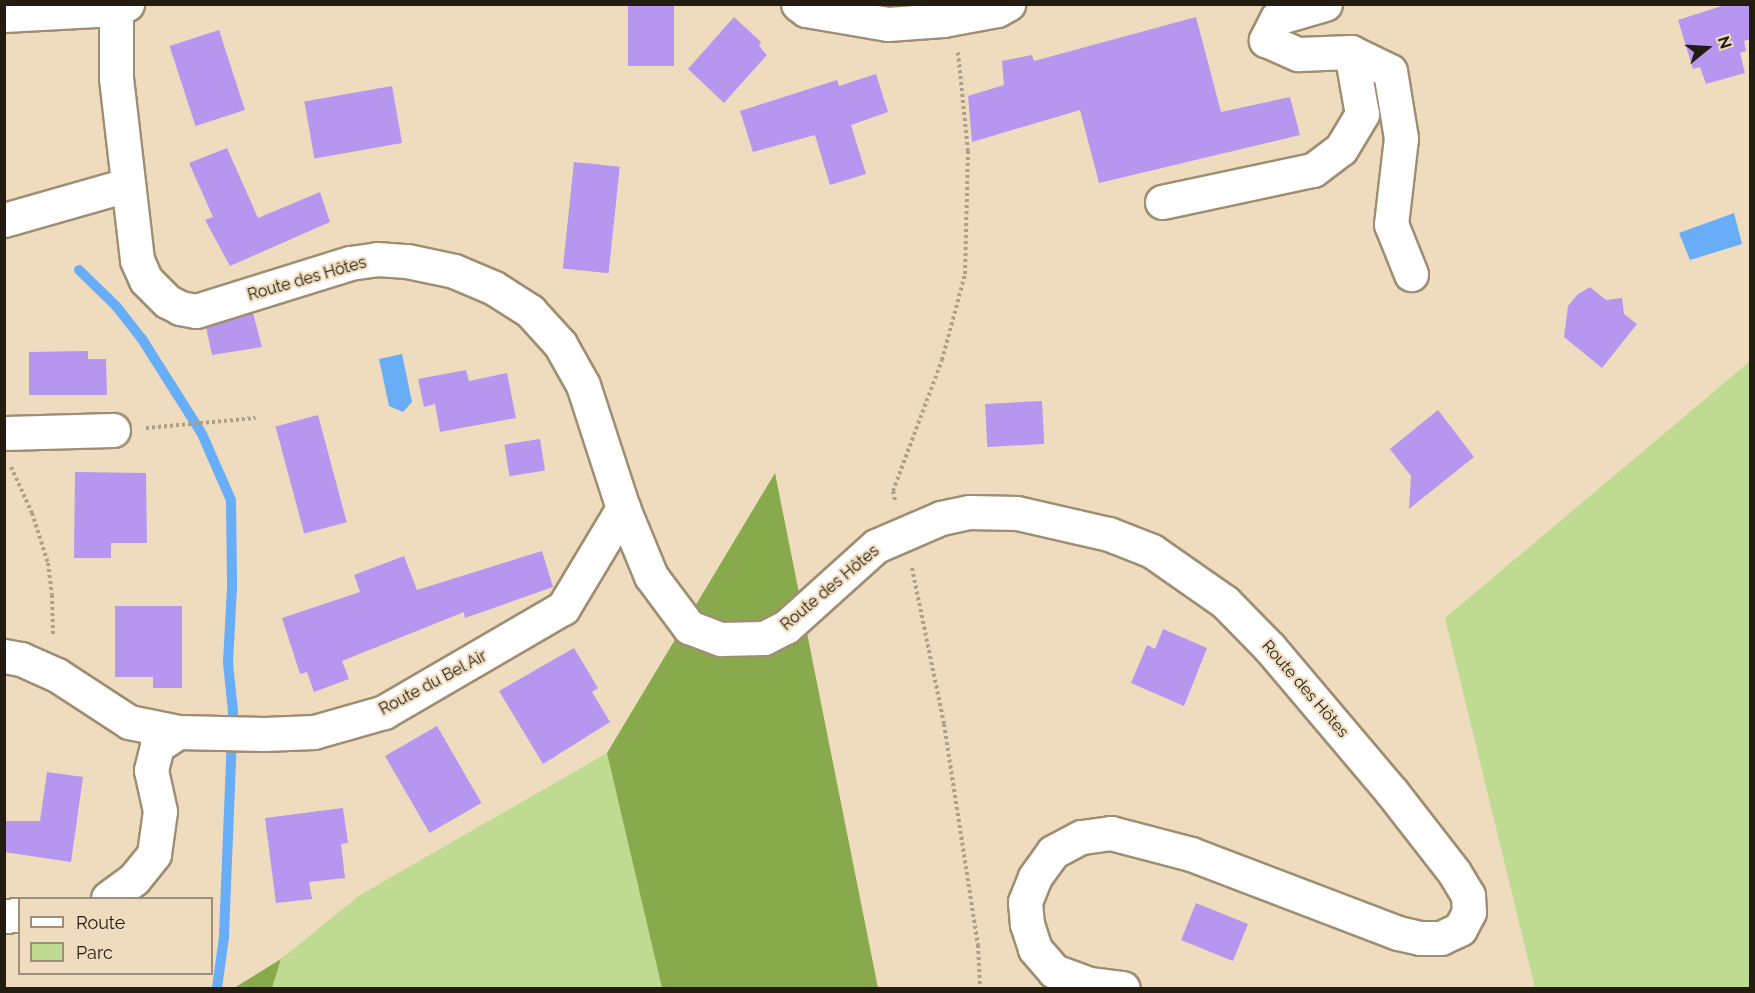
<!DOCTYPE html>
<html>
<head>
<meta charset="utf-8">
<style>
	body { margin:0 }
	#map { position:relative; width:1755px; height:993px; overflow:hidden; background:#efdcbe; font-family:Raleway,sans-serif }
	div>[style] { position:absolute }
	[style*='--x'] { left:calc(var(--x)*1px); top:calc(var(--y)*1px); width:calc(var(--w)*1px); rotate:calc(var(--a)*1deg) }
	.green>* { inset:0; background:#bfdb92 }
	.forest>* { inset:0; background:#89aa4c }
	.water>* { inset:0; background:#68adf7 }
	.stream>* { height:10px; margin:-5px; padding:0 5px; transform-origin:5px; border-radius:5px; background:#68adf7 }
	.building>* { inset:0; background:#b696ee; transform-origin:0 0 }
	.path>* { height:4px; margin-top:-2px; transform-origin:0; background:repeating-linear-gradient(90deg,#ae9f87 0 3px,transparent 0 6px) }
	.roads { filter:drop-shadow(2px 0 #9f8e72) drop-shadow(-2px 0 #9f8e72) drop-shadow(0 2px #9f8e72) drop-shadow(0 -2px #9f8e72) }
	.minor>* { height:33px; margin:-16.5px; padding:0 16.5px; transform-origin:16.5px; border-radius:16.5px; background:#fff }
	span { translate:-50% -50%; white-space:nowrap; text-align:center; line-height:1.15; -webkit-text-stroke:4.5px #efdcbe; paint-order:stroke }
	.street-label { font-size:16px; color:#231c11 }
	.frame { position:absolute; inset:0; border:6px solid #231c11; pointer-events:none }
	.legend { position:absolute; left:18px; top:897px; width:195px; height:78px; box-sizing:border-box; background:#efdcbe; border:2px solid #9d8f79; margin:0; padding:8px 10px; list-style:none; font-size:18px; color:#231c11 }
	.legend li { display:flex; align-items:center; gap:12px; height:30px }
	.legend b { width:30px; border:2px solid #9d8f79 }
	.north { position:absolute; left:1677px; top:18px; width:60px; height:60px; -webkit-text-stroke:4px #efdcbe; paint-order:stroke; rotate:72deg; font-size:16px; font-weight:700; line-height:24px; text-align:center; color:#231c11 }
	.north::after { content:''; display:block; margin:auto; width:21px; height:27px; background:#231c11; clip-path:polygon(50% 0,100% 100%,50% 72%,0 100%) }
</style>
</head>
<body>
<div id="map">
	<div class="green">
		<i style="clip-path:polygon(1748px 363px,1750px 363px,1750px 988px,1535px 988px,1445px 618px)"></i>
		<i style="clip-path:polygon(607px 753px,662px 988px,272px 988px,281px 959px,360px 895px)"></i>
	</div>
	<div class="forest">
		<i style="clip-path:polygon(775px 473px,878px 988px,662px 988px,607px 753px)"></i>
		<i style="clip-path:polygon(281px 959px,272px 988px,234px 988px)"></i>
	</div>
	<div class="water">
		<i style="clip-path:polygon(1734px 213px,1742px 244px,1690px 260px,1679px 233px)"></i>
		<i style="clip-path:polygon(402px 354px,412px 402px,403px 412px,389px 406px,379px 359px)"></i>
	</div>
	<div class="stream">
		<i style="--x:79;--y:270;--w:52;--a:44.2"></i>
		<i style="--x:116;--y:306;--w:42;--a:51.8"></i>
		<i style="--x:142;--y:339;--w:112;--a:57.7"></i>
		<i style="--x:202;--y:434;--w:72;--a:66.3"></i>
		<i style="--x:231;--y:500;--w:88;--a:89.3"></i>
		<i style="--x:232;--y:588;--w:75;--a:93.1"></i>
		<i style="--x:228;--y:663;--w:48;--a:84.1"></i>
		<i style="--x:233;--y:711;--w:226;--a:92.3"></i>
		<i style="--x:224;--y:937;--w:51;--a:97.8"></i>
	</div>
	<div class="building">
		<i style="left:628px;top:4px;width:46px;height:62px"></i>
		<i style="clip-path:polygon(1728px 4px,1750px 4px,1750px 39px,1744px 41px,1746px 51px,1740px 53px,1745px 73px,1706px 84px,1700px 67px,1693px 69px,1678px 20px)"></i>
		<i style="clip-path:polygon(734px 17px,761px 42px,759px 46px,767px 55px,724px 103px,688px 69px)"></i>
		<i style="clip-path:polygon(1196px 17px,1221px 112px,1290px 97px,1300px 135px,1099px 183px,1080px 110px,972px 142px,968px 96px,1004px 85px,1002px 61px,1032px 55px,1034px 61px)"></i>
		<i style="left:219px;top:30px;width:84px;height:52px;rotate:72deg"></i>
		<i style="clip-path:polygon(876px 74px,888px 112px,851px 125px,866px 174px,830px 185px,815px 135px,753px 152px,740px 111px,837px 80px,839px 86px)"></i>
		<i style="left:392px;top:86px;width:58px;height:89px;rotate:80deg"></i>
		<i style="clip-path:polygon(227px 148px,258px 218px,320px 192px,330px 222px,230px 266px,205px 220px,213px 217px,189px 163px)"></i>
		<i style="left:574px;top:162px;width:46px;height:107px;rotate:6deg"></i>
		<i style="clip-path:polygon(1590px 287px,1606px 300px,1622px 298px,1624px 314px,1637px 324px,1602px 368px,1564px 337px,1568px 306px,1578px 294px)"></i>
		<i style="clip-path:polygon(253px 313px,262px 347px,212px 355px,206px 327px)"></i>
		<i style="clip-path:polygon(88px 351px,88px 359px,106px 359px,107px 395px,29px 395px,29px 352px)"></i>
		<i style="clip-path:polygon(466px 370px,469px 381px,507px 373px,516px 418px,440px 432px,435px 404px,424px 407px,418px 379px)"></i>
		<i style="left:1042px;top:401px;width:43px;height:57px;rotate:87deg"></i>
		<i style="clip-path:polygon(1438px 410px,1474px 457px,1409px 509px,1411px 476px,1390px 449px)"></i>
		<i style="left:318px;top:415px;width:111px;height:44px;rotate:75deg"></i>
		<i style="left:540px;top:439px;width:32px;height:36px;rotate:81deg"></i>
		<i style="clip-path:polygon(75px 472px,146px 473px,147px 543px,111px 543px,111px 558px,74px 558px)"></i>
		<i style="clip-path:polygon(542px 551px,553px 587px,465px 618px,464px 612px,342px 661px,349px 679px,314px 692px,307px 672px,300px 674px,282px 618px,360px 592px,354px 575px,404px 556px,417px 590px)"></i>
		<i style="clip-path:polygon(115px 606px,182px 606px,182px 688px,153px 688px,153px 677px,115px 677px)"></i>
		<i style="clip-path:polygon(1163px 629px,1207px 648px,1184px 706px,1131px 683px,1147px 645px,1155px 649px)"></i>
		<i style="clip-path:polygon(574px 648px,598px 688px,592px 692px,610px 722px,543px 764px,499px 691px)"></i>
		<i style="left:437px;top:726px;width:89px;height:60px;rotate:60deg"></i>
		<i style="clip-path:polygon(47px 772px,83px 777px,71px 862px,4px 852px,4px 821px,40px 821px)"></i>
		<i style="clip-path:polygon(343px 808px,348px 843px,341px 844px,345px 878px,309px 882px,312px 899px,276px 903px,265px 818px)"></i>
		<i style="left:1196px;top:903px;width:56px;height:40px;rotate:22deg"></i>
	</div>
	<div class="path">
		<i style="--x:146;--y:428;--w:110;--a:-5.2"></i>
		<i style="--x:11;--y:467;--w:51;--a:65.5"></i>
		<i style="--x:32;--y:513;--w:52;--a:72.3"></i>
		<i style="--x:48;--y:563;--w:32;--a:83"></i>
		<i style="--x:52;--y:595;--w:40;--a:88.6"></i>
		<i style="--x:895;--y:500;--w:9;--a:-103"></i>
		<i style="--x:893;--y:491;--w:140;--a:-69.5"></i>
		<i style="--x:942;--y:360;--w:89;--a:-75"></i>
		<i style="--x:965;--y:274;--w:123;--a:-88.6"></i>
		<i style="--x:968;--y:151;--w:100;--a:-95.8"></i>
		<i style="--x:912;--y:568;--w:159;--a:78.4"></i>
		<i style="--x:944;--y:724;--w:224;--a:81.3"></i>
		<i style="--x:978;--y:945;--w:43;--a:87.3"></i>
	</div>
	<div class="roads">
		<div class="minor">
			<i style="--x:116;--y:4;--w:74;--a:90"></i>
			<i style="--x:116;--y:78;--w:183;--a:83.4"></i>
			<i style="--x:137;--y:260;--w:22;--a:66"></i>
			<i style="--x:146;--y:280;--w:30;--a:45"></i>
			<i style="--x:167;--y:301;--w:15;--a:28"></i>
			<i style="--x:180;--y:308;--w:16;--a:11"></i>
			<i style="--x:196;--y:311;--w:161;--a:-17.3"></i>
			<i style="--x:350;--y:263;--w:27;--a:-8"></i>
			<i style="--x:377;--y:259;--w:30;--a:4"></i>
			<i style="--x:407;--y:261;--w:48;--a:12"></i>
			<i style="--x:454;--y:271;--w:43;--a:23"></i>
			<i style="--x:494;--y:288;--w:43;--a:32.6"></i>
			<i style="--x:530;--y:311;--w:45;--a:47.7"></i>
			<i style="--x:560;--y:344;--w:47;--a:60.7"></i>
			<i style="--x:583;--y:385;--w:129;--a:72"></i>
			<i style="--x:623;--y:508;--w:74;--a:67.6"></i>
			<i style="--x:651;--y:576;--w:64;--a:53.3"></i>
			<i style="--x:689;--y:627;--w:34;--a:21"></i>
			<i style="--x:721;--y:639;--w:43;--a:-1.3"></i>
			<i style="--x:764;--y:638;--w:25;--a:-27"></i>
			<i style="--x:786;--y:627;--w:121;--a:-42"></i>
			<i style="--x:876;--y:546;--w:71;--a:-23.3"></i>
			<i style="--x:941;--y:518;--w:29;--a:-12"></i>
			<i style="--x:969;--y:512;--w:48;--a:1.2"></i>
			<i style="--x:1017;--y:513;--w:94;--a:12.9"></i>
			<i style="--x:1109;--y:534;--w:46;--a:21.6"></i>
			<i style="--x:1152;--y:551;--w:89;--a:34.9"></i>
			<i style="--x:1225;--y:602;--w:64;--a:45.6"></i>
			<i style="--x:1270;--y:648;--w:187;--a:49.8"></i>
			<i style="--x:1391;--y:791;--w:103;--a:52.1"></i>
			<i style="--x:1454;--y:872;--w:27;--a:59"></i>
			<i style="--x:1468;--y:895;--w:17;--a:87"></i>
			<i style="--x:1469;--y:912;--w:19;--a:118"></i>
			<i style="--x:1460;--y:929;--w:21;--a:155"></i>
			<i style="--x:1441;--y:938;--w:21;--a:180"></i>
			<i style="--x:1420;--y:938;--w:23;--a:-167"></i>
			<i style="--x:1398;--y:933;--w:222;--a:-159.1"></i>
			<i style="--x:1191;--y:854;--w:83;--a:-165.3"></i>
			<i style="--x:1111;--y:833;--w:30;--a:172"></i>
			<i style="--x:1081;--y:837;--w:32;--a:152"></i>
			<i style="--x:1053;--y:852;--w:31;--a:126"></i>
			<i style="--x:1035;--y:877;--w:27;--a:112"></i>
			<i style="--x:1025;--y:902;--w:22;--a:85"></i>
			<i style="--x:1027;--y:924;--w:26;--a:72"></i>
			<i style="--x:1035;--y:949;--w:29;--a:49"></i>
			<i style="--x:1054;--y:971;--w:37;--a:20"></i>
			<i style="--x:1089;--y:984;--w:34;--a:7"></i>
			<i style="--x:798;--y:4;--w:10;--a:37"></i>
			<i style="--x:806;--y:10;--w:83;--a:9.7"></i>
			<i style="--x:888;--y:24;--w:55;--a:-4.2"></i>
			<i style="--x:943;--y:20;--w:55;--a:-10.5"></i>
			<i style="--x:997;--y:10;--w:13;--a:-29"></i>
			<i style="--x:1325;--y:4;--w:50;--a:163.7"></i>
			<i style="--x:1277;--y:18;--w:25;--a:117"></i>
			<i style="--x:1266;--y:40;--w:35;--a:24"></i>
			<i style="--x:1298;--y:54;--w:53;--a:-2.2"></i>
			<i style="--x:1351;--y:52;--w:43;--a:26"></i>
			<i style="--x:1390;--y:71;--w:68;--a:80.7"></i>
			<i style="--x:1401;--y:138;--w:87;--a:96.6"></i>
			<i style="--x:1391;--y:224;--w:54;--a:68.2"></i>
			<i style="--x:4;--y:15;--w:110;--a:-3.1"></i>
			<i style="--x:114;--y:9;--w:14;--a:-21"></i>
			<i style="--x:1162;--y:202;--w:154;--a:-12"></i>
			<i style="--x:1313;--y:170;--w:35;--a:-37"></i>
			<i style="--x:1341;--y:149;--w:41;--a:-59"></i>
			<i style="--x:1362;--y:114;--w:63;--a:-100.1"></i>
			<i style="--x:4;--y:220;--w:128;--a:-15.9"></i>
			<i style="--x:4;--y:433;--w:109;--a:-1.6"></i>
			<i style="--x:4;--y:656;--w:17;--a:10"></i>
			<i style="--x:21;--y:659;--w:39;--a:24"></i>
			<i style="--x:57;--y:675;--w:86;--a:33.1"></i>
			<i style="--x:129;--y:722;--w:50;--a:11.5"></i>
			<i style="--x:178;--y:732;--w:86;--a:1.3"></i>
			<i style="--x:264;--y:734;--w:50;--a:-2.3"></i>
			<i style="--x:314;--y:732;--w:73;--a:-15.9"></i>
			<i style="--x:384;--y:712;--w:207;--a:-30.2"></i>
			<i style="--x:563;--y:608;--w:117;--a:-59"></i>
			<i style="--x:108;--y:898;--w:32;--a:-36"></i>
			<i style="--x:134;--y:879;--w:32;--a:-51"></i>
			<i style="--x:154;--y:854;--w:43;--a:-82.1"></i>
			<i style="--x:160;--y:811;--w:42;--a:-102.4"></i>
			<i style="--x:151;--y:770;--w:25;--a:-76"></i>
			<i style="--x:157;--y:746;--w:25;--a:-34"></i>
			<i style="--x:4;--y:916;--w:16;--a:-4"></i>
		</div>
	</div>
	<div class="street-label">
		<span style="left:307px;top:279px;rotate:-16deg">Route des Hôtes</span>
		<span style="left:830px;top:588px;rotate:-40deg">Route des Hôtes</span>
		<span style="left:433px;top:683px;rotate:-28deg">Route du Bel Air</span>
		<span style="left:1305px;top:689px;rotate:49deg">Route des Hôtes</span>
	</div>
	<div class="frame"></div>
	<ul class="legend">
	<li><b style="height:8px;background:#fff"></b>Route</li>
	<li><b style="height:16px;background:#bfdb92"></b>Parc</li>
	</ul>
	<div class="north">N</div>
</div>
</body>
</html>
